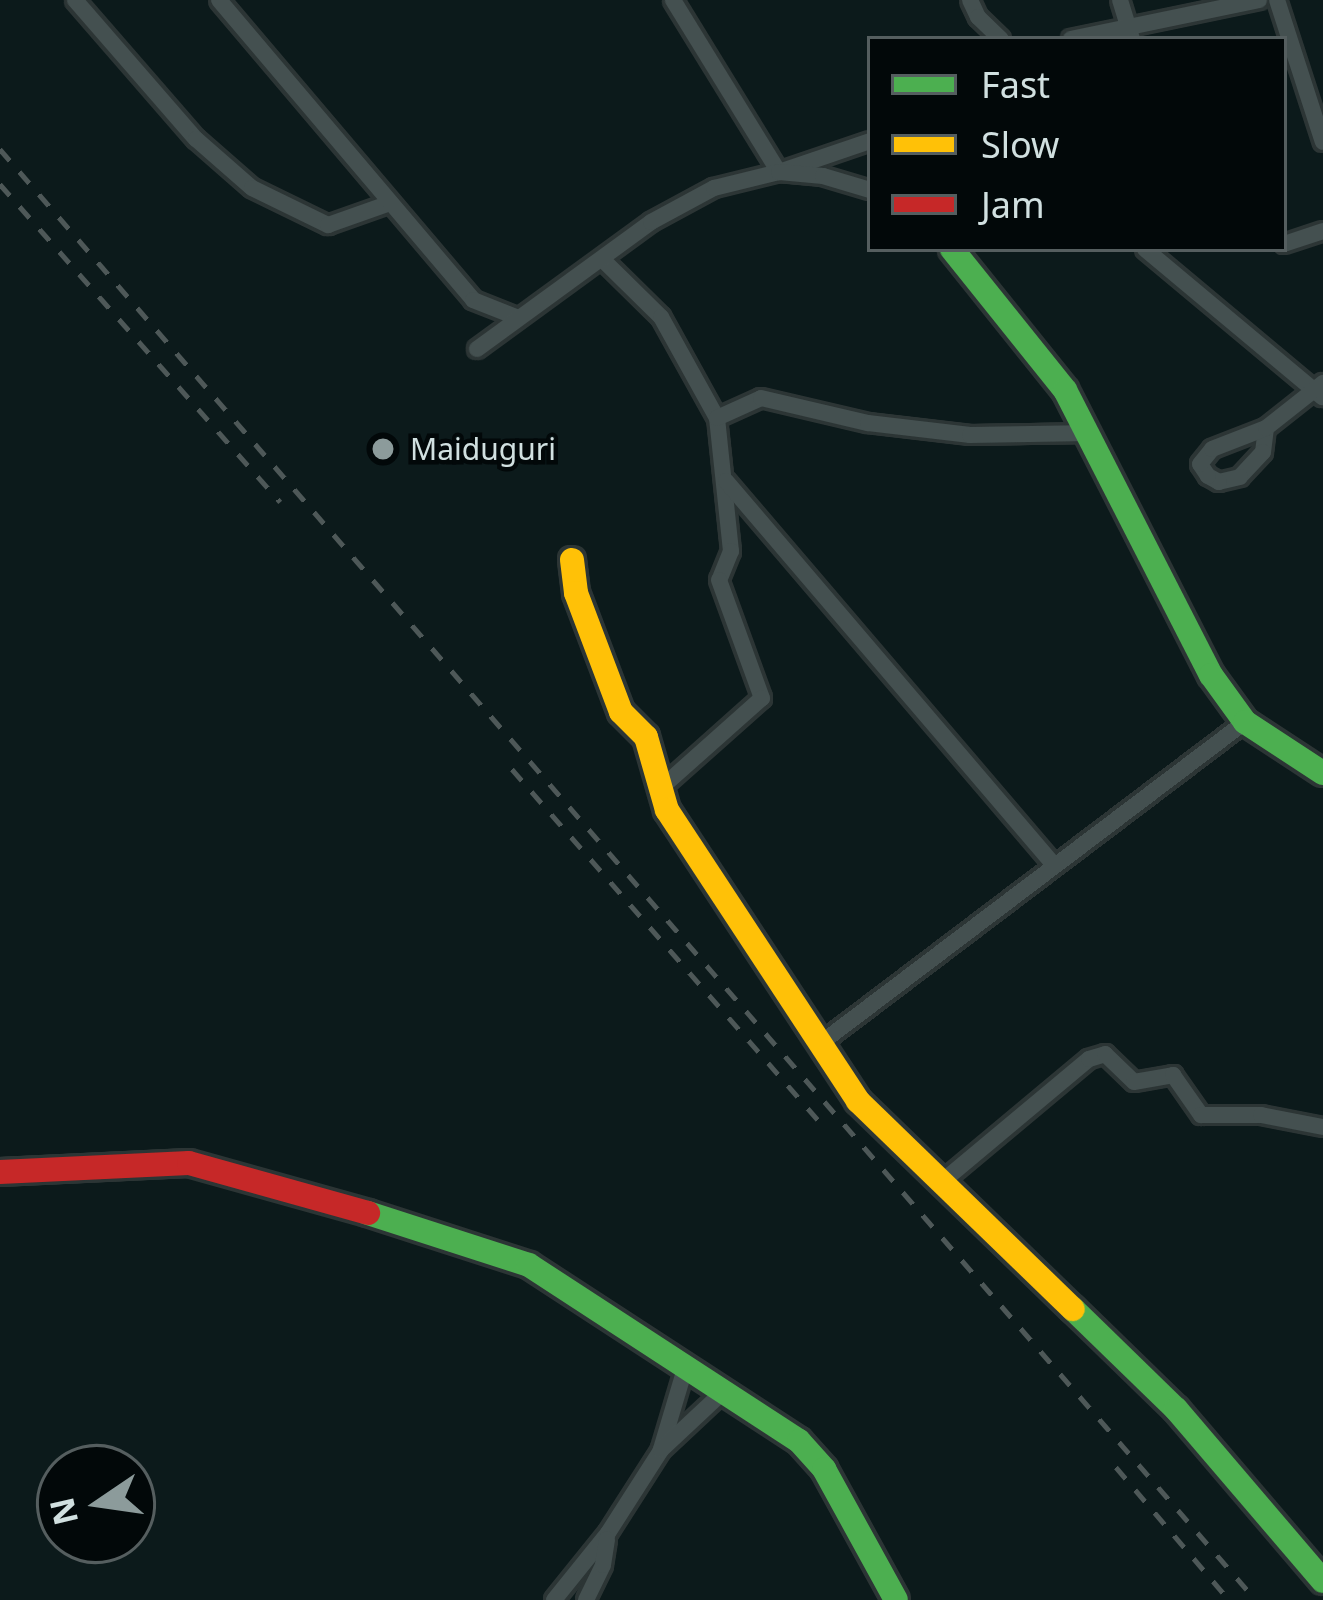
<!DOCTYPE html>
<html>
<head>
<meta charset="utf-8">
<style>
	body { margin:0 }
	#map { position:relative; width:1323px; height:1600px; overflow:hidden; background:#0c1a1b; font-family:"Noto Sans",sans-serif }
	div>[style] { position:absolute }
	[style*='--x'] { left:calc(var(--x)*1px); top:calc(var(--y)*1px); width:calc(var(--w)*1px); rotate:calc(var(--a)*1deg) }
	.roads { filter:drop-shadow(3px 0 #2c3535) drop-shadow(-3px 0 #2c3535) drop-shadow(0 3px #2c3535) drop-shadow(0 -3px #2c3535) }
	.street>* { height:16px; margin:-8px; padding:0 8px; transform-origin:8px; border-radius:8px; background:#445050 }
	.fast>* { height:24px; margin:-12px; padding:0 12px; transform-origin:12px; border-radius:12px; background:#4caf50 }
	.slow>* { height:24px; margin:-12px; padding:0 12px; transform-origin:12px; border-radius:12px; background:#ffc107 }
	.jam>* { height:24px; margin:-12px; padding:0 12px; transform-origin:12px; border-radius:12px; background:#c62828 }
	.rail>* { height:4.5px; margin-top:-2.25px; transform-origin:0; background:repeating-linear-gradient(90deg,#4e5858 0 15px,transparent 0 30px) }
	.dots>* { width:33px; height:33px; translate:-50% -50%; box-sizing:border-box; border:6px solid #020809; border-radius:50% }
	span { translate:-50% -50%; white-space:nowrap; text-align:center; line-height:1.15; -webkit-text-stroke:9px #020809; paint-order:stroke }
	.poi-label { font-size:30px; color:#d1e0e0 }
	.left { translate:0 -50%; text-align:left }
	.legend { position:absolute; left:867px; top:36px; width:420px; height:216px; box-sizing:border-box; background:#020809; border:3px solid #555e5f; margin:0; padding:15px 21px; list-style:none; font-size:36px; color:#d1e0e0 }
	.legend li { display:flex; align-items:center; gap:24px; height:60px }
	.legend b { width:60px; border:3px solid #555e5f }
	.north { position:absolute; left:36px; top:1444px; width:120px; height:120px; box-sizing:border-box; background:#020809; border:3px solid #555e5f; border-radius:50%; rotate:257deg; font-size:33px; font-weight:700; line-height:48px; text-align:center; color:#d1e0e0 }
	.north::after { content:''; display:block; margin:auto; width:42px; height:54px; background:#8c9b9b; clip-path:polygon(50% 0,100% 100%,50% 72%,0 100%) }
</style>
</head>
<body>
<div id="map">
	<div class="roads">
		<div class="street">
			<i style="--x:75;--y:0;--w:184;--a:49"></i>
			<i style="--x:196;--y:139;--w:74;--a:41.2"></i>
			<i style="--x:252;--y:188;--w:85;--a:26"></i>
			<i style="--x:328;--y:225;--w:66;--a:-19.5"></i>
			<i style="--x:219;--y:0;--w:393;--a:49.7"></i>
			<i style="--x:473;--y:300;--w:46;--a:21.6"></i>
			<i style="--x:673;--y:0;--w:202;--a:58.4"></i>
			<i style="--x:779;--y:172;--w:96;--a:-18.8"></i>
			<i style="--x:970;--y:0;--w:19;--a:65"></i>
			<i style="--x:978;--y:17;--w:32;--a:44"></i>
			<i style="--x:1120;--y:0;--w:41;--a:72.9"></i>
			<i style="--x:1277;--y:0;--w:149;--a:72.1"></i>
			<i style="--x:1071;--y:39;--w:192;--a:-11.7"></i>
			<i style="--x:1284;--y:244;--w:41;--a:-18.4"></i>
			<i style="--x:1145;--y:249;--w:231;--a:39.9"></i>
			<i style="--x:602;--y:259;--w:83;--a:44.5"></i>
			<i style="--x:661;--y:317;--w:115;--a:61"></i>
			<i style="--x:717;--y:418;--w:134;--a:84"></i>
			<i style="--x:731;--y:551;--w:31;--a:112"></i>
			<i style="--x:719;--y:580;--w:126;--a:70"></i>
			<i style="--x:762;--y:698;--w:134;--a:138.3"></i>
			<i style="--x:477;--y:349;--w:215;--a:-36.1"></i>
			<i style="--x:651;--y:222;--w:72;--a:-28.4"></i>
			<i style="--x:714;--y:188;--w:67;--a:-13.8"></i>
			<i style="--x:779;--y:172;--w:44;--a:5.2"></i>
			<i style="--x:823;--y:176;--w:49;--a:16.6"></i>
			<i style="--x:717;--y:418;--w:48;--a:-24.4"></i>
			<i style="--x:761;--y:398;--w:110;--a:13.2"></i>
			<i style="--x:868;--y:423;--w:103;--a:6.7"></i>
			<i style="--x:970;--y:435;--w:121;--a:-0.9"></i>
			<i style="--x:1266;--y:428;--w:24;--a:97"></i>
			<i style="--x:1263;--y:452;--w:34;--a:133"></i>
			<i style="--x:1240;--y:477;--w:22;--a:167"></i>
			<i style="--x:1219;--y:482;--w:13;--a:-151"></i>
			<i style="--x:1208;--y:476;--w:14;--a:-124"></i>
			<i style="--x:1200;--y:464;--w:19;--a:-51"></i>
			<i style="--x:1212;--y:449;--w:58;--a:-21.3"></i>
			<i style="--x:1266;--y:428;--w:73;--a:-38.3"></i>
			<i style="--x:726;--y:481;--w:505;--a:49.5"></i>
			<i style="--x:821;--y:1043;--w:532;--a:-37.13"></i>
			<i style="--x:943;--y:1181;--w:190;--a:-39.9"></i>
			<i style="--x:1089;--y:1059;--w:17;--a:-17"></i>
			<i style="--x:1105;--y:1054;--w:40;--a:44"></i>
			<i style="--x:1134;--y:1082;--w:40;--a:-10"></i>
			<i style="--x:1173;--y:1075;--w:49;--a:55"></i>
			<i style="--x:1201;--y:1115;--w:60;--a:0"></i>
			<i style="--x:1261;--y:1115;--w:63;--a:11"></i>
			<i style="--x:661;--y:1449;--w:88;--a:-73.4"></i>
			<i style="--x:554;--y:1600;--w:86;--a:-51.1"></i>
			<i style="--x:608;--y:1533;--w:98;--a:-57.4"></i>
			<i style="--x:661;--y:1450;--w:86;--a:-43.1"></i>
			<i style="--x:586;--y:1600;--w:39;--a:-64"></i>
			<i style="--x:603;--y:1565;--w:26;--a:-81"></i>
		</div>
		<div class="fast">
			<i style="--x:952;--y:249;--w:181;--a:51.3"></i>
			<i style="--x:1065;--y:390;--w:320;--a:62.9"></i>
			<i style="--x:1211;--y:675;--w:58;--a:54.1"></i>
			<i style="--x:1245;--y:722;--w:93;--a:33.2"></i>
			<i style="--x:368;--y:1213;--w:169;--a:17.9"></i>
			<i style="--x:529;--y:1265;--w:322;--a:33.1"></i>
			<i style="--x:799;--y:1441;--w:38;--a:48"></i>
			<i style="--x:824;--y:1469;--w:149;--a:61.2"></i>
			<i style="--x:1073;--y:1309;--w:144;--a:44.2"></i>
			<i style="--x:1176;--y:1409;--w:226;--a:49.5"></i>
		</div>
		<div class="slow">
			<i style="--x:572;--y:560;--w:33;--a:83"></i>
			<i style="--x:576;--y:593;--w:127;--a:69.3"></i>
			<i style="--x:621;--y:712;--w:35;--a:45"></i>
			<i style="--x:646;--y:737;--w:76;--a:74"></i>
			<i style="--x:667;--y:810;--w:348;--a:56.7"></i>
			<i style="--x:858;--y:1101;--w:299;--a:44.1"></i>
		</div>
		<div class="jam">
			<i style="--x:0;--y:1172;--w:189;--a:-2.7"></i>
			<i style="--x:189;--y:1163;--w:186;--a:15.6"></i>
		</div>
	</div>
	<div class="rail">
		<i style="--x:0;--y:149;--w:1919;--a:49.12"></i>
		<i style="--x:0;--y:184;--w:424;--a:48.6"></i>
		<i style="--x:512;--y:769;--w:468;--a:48.9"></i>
		<i style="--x:1116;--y:1467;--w:175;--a:49.6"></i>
	</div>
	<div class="dots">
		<i style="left:383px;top:449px;background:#8c9b9b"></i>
	</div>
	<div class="poi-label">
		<span class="left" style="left:410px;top:449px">Maiduguri</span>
	</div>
	<ul class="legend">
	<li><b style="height:15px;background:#4caf50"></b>Fast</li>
	<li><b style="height:15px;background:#ffc107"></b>Slow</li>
	<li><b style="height:15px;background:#c62828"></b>Jam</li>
	</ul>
	<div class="north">N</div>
</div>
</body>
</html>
